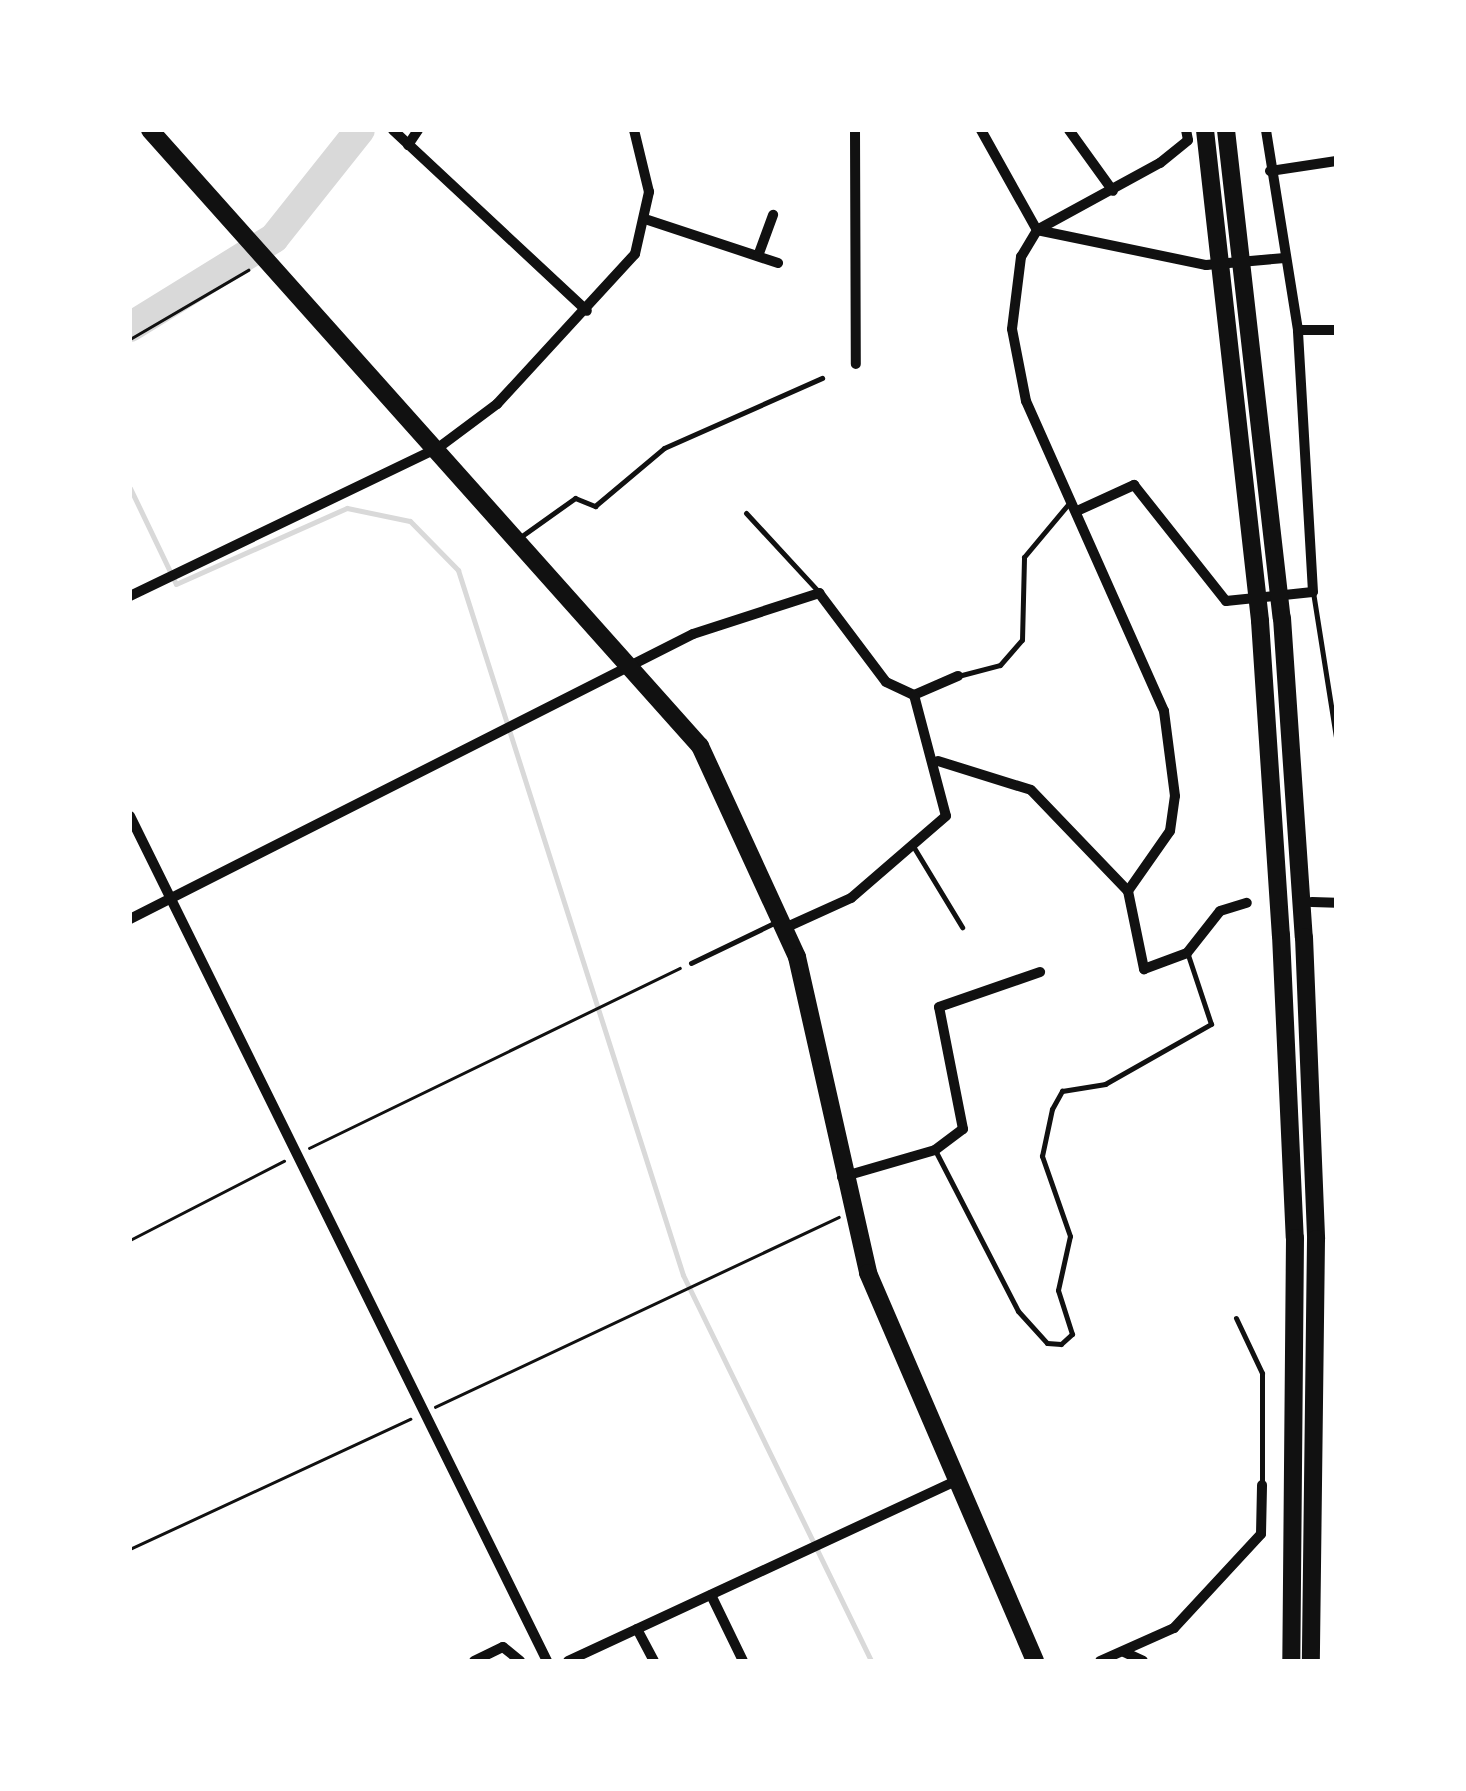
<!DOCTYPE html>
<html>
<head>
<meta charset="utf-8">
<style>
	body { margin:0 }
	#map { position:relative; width:1466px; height:1791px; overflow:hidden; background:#fff; font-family:Figtree,sans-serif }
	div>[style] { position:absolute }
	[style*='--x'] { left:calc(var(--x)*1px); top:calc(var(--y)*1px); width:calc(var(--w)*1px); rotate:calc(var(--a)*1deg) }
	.stream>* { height:5px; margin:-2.5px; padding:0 2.5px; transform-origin:2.5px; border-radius:2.5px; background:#d9d9d9 }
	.river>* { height:30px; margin:-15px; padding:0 15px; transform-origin:15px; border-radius:15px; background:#d9d9d9 }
	.path>* { height:2.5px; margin:-1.25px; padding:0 1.25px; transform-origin:1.25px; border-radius:1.25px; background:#111 }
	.service>* { height:5px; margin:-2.5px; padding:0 2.5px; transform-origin:2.5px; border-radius:2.5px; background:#111 }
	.minor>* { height:10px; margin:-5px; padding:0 5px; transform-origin:5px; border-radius:5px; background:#111 }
	.primary>* { height:18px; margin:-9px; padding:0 9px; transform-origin:9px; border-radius:9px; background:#111 }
	.trunk>* { height:18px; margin:-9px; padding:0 9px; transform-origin:9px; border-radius:9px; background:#111 }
	span { translate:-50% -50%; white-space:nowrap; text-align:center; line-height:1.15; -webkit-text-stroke:9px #fff; paint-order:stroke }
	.frame { position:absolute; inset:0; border:132px solid #fff; pointer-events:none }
</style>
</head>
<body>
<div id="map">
	<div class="stream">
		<i style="--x:130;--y:488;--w:106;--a:64.4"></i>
		<i style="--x:176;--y:584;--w:187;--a:-24"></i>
		<i style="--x:347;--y:508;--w:64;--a:11.7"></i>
		<i style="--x:410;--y:521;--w:69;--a:45.6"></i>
		<i style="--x:458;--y:570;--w:740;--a:72.3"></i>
		<i style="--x:683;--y:1275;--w:429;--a:64"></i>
	</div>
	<div class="river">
		<i style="--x:130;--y:327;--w:169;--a:-31.7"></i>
		<i style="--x:274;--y:238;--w:138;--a:-51.5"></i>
	</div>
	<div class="path">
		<i style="--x:130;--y:339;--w:137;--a:-30.3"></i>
		<i style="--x:309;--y:1148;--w:412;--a:-25.9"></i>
		<i style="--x:130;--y:1240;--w:173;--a:-27.2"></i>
		<i style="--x:435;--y:1407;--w:446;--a:-25.2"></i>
		<i style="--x:130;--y:1549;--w:309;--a:-24.9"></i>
	</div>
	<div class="service">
		<i style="--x:746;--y:513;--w:106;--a:47.3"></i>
		<i style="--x:519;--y:538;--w:69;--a:-35.5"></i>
		<i style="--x:575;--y:498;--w:22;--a:22"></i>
		<i style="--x:595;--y:506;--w:90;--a:-40"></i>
		<i style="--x:664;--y:448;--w:173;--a:-23.9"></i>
		<i style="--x:1313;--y:592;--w:147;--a:81"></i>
		<i style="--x:958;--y:676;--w:43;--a:-14.7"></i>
		<i style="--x:1000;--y:665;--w:33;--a:-49"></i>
		<i style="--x:1022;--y:640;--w:83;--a:-88.6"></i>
		<i style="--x:1024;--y:557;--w:72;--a:-50.1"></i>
		<i style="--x:913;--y:846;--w:95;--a:58.8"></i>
		<i style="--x:691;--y:963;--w:92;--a:-25.7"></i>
		<i style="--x:936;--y:1152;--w:179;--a:62.7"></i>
		<i style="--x:1018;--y:1311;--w:43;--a:47.8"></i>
		<i style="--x:1047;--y:1343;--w:14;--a:4"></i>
		<i style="--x:1061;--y:1344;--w:15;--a:-42"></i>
		<i style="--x:1072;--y:1334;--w:46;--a:-107.7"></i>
		<i style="--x:1058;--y:1290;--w:55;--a:-77.5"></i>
		<i style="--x:1070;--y:1236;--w:85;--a:-109.3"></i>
		<i style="--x:1042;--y:1156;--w:48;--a:-78"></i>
		<i style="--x:1052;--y:1109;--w:21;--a:-61"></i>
		<i style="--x:1062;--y:1091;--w:44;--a:-9.2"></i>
		<i style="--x:1105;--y:1084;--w:122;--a:-29.5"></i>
		<i style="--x:1211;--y:1024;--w:73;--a:-108.4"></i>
		<i style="--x:1236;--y:1318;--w:61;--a:64.7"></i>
		<i style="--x:1262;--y:1373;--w:110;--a:90"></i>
	</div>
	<div class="minor">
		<i style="--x:393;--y:130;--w:265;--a:43"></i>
		<i style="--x:855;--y:130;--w:234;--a:89.8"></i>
		<i style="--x:981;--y:130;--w:115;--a:60.8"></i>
		<i style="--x:1037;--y:230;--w:173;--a:11.7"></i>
		<i style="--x:1206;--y:265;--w:79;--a:-5.1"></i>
		<i style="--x:1069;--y:130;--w:75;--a:54.2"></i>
		<i style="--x:408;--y:145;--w:18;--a:-56"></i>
		<i style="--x:1270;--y:171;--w:67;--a:-8.6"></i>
		<i style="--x:648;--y:220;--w:137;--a:18.3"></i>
		<i style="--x:758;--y:256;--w:44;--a:-69.9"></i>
		<i style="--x:1298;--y:330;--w:38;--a:0"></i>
		<i style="--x:1077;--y:511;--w:63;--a:-24.5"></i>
		<i style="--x:1134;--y:485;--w:148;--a:51.6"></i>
		<i style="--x:1226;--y:601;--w:87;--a:-5.9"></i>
		<i style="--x:1313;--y:592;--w:262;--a:-93.3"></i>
		<i style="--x:1298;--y:330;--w:203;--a:-99.1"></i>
		<i style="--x:130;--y:596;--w:342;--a:-25.7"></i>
		<i style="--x:438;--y:448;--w:74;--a:-36.7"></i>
		<i style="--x:497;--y:404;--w:204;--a:-47.4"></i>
		<i style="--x:635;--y:254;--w:64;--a:-77.3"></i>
		<i style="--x:649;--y:192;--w:64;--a:-103.6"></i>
		<i style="--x:914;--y:695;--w:48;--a:-23.4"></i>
		<i style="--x:938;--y:761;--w:97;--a:17.3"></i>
		<i style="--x:1031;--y:790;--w:140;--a:46.2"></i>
		<i style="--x:1128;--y:891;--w:80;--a:78.4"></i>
		<i style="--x:1144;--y:969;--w:46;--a:-20.4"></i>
		<i style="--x:1187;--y:953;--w:53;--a:-51.8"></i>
		<i style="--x:1220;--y:911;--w:28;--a:-17"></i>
		<i style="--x:130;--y:816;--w:942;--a:63.73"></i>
		<i style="--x:1128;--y:891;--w:73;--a:-55"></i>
		<i style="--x:1170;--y:831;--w:35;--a:-82"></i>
		<i style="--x:1175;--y:796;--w:86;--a:-97.4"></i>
		<i style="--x:1164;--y:711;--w:339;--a:-114"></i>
		<i style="--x:1026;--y:401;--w:73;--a:-101"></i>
		<i style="--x:1012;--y:329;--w:73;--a:-82.9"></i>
		<i style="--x:1021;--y:257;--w:31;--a:-59"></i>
		<i style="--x:1037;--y:230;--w:140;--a:-28.6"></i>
		<i style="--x:1160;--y:163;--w:36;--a:-39"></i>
		<i style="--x:1188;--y:140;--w:10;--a:-101"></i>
		<i style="--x:1312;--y:902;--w:24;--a:2"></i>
		<i style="--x:130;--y:919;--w:631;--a:-26.85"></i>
		<i style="--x:693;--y:634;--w:133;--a:-18"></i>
		<i style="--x:819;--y:593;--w:111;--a:53"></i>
		<i style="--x:886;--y:682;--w:31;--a:25"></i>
		<i style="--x:914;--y:695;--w:125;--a:75.2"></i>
		<i style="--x:946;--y:816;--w:125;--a:139.2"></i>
		<i style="--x:851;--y:898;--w:70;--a:155.6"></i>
		<i style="--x:842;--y:1177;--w:97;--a:-16.2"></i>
		<i style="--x:935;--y:1150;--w:35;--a:-37"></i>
		<i style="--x:963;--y:1129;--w:124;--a:-101.1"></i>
		<i style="--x:939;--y:1007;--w:107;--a:-19.1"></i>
		<i style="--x:711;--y:1595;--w:73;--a:64.1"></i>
		<i style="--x:637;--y:1629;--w:36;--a:62"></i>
		<i style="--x:1124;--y:1652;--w:21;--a:25"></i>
		<i style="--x:474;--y:1661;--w:32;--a:-26"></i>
		<i style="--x:503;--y:1647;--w:22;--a:39"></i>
		<i style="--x:568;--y:1661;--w:428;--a:-24.9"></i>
		<i style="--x:1100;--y:1661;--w:81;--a:-24"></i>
		<i style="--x:1174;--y:1628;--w:128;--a:-47.2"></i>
		<i style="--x:1261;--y:1534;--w:49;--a:-88.8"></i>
	</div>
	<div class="primary">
		<i style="--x:150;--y:130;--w:826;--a:48.24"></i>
		<i style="--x:700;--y:746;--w:232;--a:65.3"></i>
		<i style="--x:797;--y:957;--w:324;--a:77.3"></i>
		<i style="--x:868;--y:1273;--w:422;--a:66.7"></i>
	</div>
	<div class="trunk">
		<i style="--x:1205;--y:130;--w:494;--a:83.6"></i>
		<i style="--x:1260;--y:621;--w:315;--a:86.2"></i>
		<i style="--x:1281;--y:935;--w:303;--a:87.4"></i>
		<i style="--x:1295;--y:1238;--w:423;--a:90.5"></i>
		<i style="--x:1226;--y:130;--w:491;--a:83.5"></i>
		<i style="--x:1282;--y:618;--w:320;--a:86.1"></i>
		<i style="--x:1304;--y:937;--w:302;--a:87.7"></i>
		<i style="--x:1316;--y:1239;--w:422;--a:90.7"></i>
	</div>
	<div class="frame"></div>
</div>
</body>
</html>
